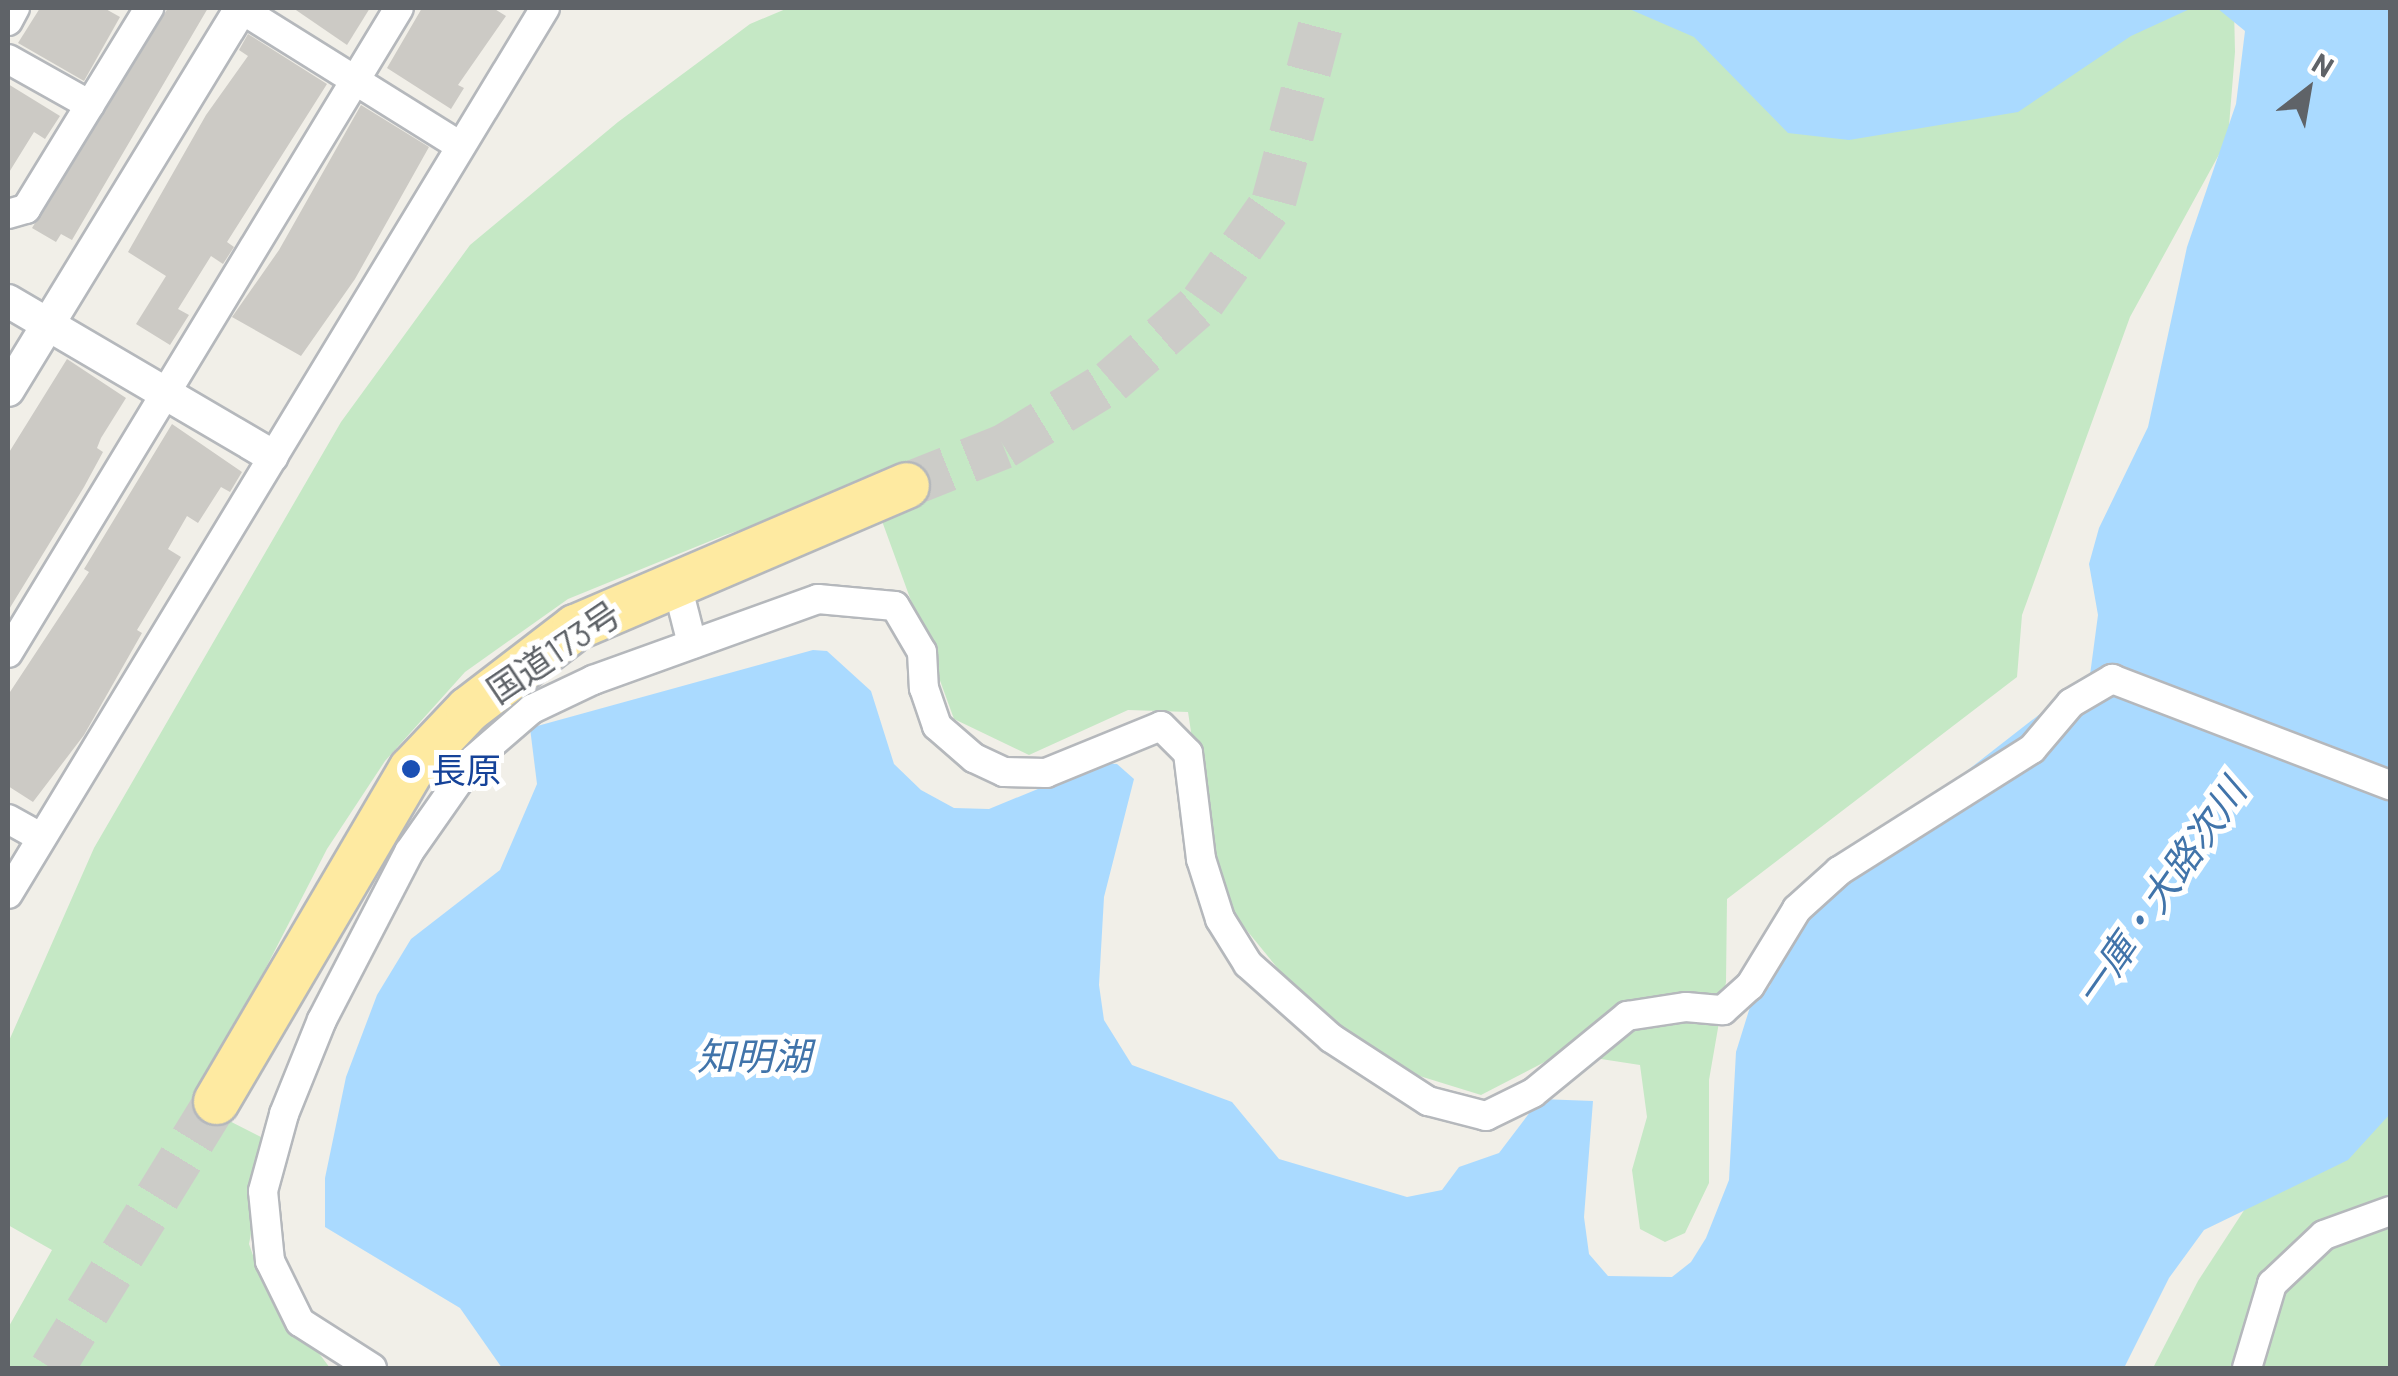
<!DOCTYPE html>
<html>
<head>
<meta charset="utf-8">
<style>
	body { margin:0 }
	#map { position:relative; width:2398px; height:1376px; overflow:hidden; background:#f1efe8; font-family:Barlow,"Noto Sans JP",sans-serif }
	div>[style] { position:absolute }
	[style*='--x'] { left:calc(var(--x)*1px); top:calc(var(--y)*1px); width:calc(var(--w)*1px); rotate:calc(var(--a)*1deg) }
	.green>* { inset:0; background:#c5e8c5 }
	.water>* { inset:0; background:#aadaff }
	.building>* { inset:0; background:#cccac5 }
	.trunk-tunnel>* { height:45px; margin-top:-22.5px; transform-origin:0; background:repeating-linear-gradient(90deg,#ccccc8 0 45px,transparent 0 67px) }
	.roads { filter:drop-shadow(2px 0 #b5b8bc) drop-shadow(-2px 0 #b5b8bc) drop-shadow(0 2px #b5b8bc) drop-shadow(0 -2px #b5b8bc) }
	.minor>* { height:28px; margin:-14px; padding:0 14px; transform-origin:14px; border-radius:14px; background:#fff }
	.tertiary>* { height:32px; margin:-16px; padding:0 16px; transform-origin:16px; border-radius:16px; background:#fff }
	.trunk>* { height:45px; margin:-22.5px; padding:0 22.5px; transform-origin:22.5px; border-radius:22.5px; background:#feeaa1 }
	.dots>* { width:28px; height:28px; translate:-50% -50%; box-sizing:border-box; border:5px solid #fff; border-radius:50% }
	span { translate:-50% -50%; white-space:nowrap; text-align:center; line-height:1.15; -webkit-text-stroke:10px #fff; paint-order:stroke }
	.street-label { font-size:35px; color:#5f6368 }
	.transit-label { font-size:35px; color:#164399 }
	.left { translate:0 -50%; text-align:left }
	.water-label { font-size:38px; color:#4174aa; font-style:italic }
	.frame { position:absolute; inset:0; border:10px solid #5f6368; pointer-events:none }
	.north { position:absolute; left:2258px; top:40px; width:100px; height:100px; -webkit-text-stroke:8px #fff; paint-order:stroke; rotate:31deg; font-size:28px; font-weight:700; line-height:40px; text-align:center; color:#5f6368 }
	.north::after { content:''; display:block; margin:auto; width:35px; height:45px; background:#5f6368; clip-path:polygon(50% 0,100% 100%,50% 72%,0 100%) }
</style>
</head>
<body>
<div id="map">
	<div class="green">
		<i style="clip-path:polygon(788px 8px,2234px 8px,2235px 52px,2228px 138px,2130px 317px,2022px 615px,2017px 677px,1727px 899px,1726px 982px,1709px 1080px,1709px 1183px,1685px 1233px,1665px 1242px,1640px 1229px,1632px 1170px,1647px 1117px,1640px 1065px,1562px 1053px,1481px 1095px,1397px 1069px,1297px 992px,1235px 916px,1204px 817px,1188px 712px,1128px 710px,1029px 755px,954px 719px,870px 488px,725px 535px,568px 599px,465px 672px,385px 761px,327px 849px,196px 1104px,269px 1141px,249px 1244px,260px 1275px,330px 1368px,8px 1368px,8px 1328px,52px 1250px,8px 1225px,8px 1043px,94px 848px,341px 422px,470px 245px,618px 122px,750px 24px)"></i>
		<i style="clip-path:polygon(2390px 1058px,2390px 1368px,2153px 1368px,2198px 1281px,2267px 1175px)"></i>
	</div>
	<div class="water">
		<i style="clip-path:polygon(1627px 8px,2192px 8px,2131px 36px,2018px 112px,1849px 140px,1788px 133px,1694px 37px)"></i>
		<i style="clip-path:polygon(2217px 8px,2390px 8px,2390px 1114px,2348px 1160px,2204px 1230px,2169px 1278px,2124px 1368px,502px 1368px,460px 1308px,325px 1227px,325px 1178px,346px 1077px,377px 995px,411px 939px,500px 870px,537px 784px,530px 728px,813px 650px,827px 651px,871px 691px,894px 764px,921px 790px,954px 808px,989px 809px,1101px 763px,1117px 764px,1134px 779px,1104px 897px,1099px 985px,1104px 1020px,1132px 1065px,1232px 1102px,1279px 1159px,1407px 1197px,1442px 1190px,1459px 1167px,1499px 1153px,1540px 1099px,1593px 1101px,1584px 1217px,1589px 1254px,1608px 1276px,1672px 1277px,1691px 1262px,1706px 1238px,1729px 1180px,1736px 1052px,1750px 1007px,1770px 986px,1792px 907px,2090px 675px,2098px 615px,2089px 564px,2099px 528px,2148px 427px,2187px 247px,2236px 104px,2245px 31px)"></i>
	</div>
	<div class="building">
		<i style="clip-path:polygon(40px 8px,104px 8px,120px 17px,84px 81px,18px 43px)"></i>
		<i style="clip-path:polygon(168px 8px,208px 8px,72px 240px,61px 234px,56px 242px,32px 228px)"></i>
		<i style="clip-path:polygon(293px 8px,370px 8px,347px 45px)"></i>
		<i style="clip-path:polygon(422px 8px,493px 8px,506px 16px,458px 85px,464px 88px,451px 109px,387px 68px)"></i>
		<i style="clip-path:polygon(248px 34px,327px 84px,227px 242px,234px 247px,223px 264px,211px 256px,178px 309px,189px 315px,170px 345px,136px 324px,166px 276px,128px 252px,206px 115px,248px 56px,239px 50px)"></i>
		<i style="clip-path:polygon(8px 84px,60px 116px,45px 139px,34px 132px,8px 174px)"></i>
		<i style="clip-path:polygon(361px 105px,429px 147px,355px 279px,301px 356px,232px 317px,279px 250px)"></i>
		<i style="clip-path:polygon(67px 359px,126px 398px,101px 438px,97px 448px,103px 452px,84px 487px,8px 611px,8px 454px)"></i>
		<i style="clip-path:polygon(172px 424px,242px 472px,230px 492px,221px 487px,198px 523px,187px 516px,168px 549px,181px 557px,137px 630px,142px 633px,84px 735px,33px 802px,8px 786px,8px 695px,89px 572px,84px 569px)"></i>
	</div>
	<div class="trunk-tunnel">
		<i style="--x:906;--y:485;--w:105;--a:-21.7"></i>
		<i style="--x:1004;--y:446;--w:125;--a:-31.3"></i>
		<i style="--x:1111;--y:381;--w:122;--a:-41"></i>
		<i style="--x:1203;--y:301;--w:123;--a:-54.9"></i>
		<i style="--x:1274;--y:200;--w:199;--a:-75.1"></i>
		<i style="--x:52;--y:1368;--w:313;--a:-58.4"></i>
	</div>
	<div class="roads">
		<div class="minor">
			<i style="--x:241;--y:9;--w:258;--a:32"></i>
			<i style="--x:8;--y:21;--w:15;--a:-62"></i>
			<i style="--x:8;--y:59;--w:94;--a:29.3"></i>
			<i style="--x:8;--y:214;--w:19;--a:-16"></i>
			<i style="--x:26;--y:209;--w:236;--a:-58.5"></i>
			<i style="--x:676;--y:581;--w:65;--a:75.7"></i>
			<i style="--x:8;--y:653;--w:754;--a:-58.78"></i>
			<i style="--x:8;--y:819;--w:38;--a:29"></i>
			<i style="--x:8;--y:894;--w:1036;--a:-58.78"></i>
			<i style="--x:372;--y:1368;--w:85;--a:-147.4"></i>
			<i style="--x:300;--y:1322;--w:68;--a:-116.2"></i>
			<i style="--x:270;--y:1261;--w:70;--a:-95.7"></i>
			<i style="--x:263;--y:1191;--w:80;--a:-74.7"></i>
			<i style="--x:284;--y:1114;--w:101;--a:-68"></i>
			<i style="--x:322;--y:1020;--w:189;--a:-62.6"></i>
			<i style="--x:409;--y:852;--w:113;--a:-55"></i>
			<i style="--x:474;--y:759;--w:77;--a:-40.8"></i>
			<i style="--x:532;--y:709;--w:68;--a:-25.4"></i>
			<i style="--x:593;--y:680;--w:239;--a:-19.8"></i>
			<i style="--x:818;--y:599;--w:77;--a:5.2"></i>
			<i style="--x:895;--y:606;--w:53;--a:59.6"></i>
			<i style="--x:922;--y:652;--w:36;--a:87"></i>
			<i style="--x:924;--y:688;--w:40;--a:71.1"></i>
			<i style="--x:937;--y:726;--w:49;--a:40.9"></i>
			<i style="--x:974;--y:758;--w:33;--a:25"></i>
			<i style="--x:1004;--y:772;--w:42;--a:1.4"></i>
			<i style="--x:1046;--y:773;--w:124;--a:-22.2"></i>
			<i style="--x:1161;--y:726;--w:38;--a:45"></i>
			<i style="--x:1188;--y:753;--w:107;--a:83"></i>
			<i style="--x:1201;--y:859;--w:63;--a:72.4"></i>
			<i style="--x:1220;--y:919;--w:53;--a:58.1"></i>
			<i style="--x:1248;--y:964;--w:111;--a:41.7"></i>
			<i style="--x:1331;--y:1038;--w:116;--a:33"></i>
			<i style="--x:1428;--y:1101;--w:60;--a:14.5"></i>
			<i style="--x:1486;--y:1116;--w:52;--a:-26.1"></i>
			<i style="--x:1533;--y:1093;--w:122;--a:-39.3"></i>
			<i style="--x:1627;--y:1016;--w:60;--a:-8.7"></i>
			<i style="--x:1686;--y:1007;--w:37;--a:5"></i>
			<i style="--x:1723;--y:1010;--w:36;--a:-42"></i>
			<i style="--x:1750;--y:986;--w:90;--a:-58.6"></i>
			<i style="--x:1797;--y:909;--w:57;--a:-42.1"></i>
			<i style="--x:1839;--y:871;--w:228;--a:-32.3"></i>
			<i style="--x:2032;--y:749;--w:60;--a:-49.7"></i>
			<i style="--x:2071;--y:703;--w:48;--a:-30.3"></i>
			<i style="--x:2112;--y:679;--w:298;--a:20.9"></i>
			<i style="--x:2247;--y:1368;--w:88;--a:-73.4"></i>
			<i style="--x:2272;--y:1284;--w:71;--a:-43.3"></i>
			<i style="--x:2324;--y:1235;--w:70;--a:-20"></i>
		</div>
		<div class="tertiary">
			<i style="--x:8;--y:301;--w:306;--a:30.4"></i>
			<i style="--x:8;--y:390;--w:447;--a:-58.6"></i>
		</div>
		<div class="trunk">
			<i style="--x:216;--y:1101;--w:385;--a:-59.6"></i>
			<i style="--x:411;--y:769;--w:83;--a:-46.5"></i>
			<i style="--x:468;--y:709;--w:135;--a:-37.5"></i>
			<i style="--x:575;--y:627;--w:360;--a:-23.2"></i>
		</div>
	</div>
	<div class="dots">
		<i style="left:411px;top:769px;background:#1a4fb4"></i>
	</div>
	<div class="street-label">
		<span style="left:553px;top:651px;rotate:-34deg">国道173号</span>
	</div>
	<div class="transit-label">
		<span class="left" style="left:431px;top:769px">長原</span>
	</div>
	<div class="water-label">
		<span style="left:2160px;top:892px;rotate:-55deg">一庫・大路次川</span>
		<span style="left:754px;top:1056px">知明湖</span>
	</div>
	<div class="frame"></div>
	<div class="north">N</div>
</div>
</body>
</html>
